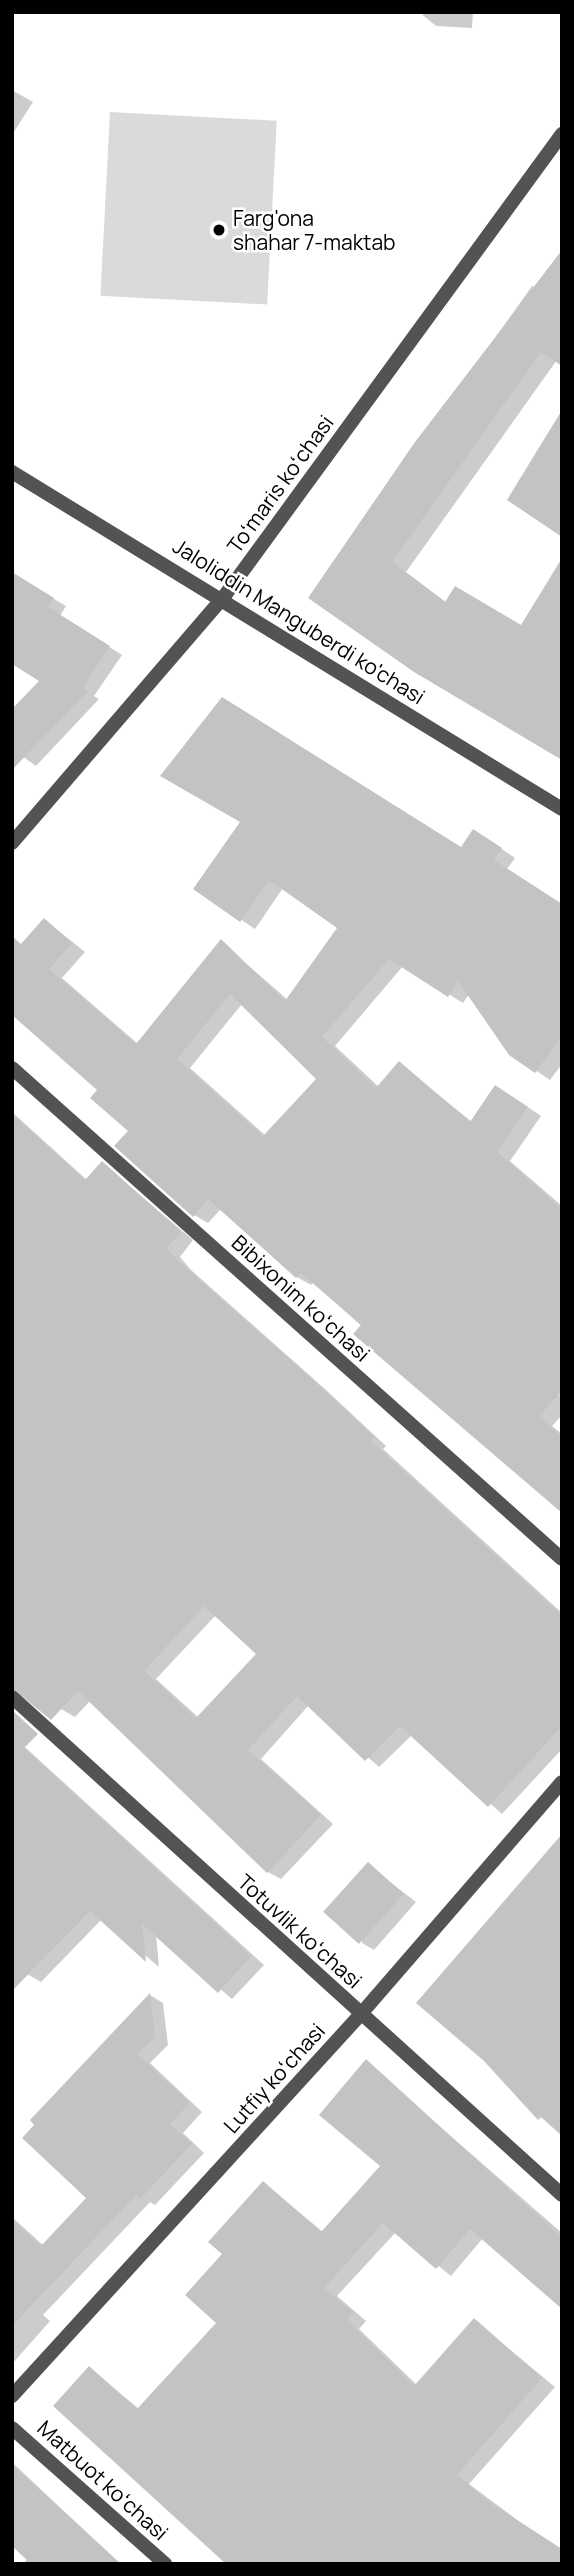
<!DOCTYPE html>
<html>
<head>
<meta charset="utf-8">
<style>
	body { margin:0 }
	#map { position:relative; width:574px; height:2576px; overflow:hidden; background:#fff; font-family:Manrope,sans-serif }
	div>[style] { position:absolute }
	[style*='--x'] { left:calc(var(--x)*1px); top:calc(var(--y)*1px); width:calc(var(--w)*1px); rotate:calc(var(--a)*1deg) }
	.green>* { inset:0; background:#dadada; transform-origin:0 0 }
	.shadow>* { inset:0; background:#0003 }
	.building>* { inset:0; background:#c3c3c3; transform-origin:0 0 }
	.minor>* { height:14px; margin:-7px; padding:0 7px; transform-origin:7px; border-radius:7px; background:#535353 }
	.dots>* { width:19px; height:19px; translate:-50% -50%; box-sizing:border-box; border:4px solid #fff; border-radius:50% }
	span { translate:-50% -50%; white-space:nowrap; text-align:center; line-height:1.15; -webkit-text-stroke:5px #fff; paint-order:stroke }
	.poi-label { font-size:21px; color:#000 }
	.left { translate:0 -50%; text-align:left }
	.street-label { font-size:21px; color:#000 }
	.frame { position:absolute; inset:0; border:14px solid #000; pointer-events:none }
</style>
</head>
<body>
<div id="map">
	<div class="green">
		<i style="left:110px;top:112px;width:167px;height:184px;rotate:3deg"></i>
	</div>
	<div class="shadow">
		<i style="clip-path:polygon(419px 12px,473px 12px,472px 28px,436px 26px)"></i>
		<i style="clip-path:polygon(12px 90px,33px 102px,12px 135px)"></i>
		<i style="clip-path:polygon(532px 286px,538px 289px,557px 360px,406px 572px,447px 603px,562px 756px,311px 597px)"></i>
		<i style="clip-path:polygon(12px 574px,66px 606px,60px 616px,122px 655px,94px 696px,99px 699px,36px 766px,12px 749px,42px 680px)"></i>
		<i style="clip-path:polygon(evenodd,487px 839px,515px 858px,507px 869px,562px 905px,562px 1064px,550px 1080px,511px 1054px,469px 994px,463px 1003px,403px 966px,335px 1046px,379px 1087px,400px 1064px,472px 1122px,510px 1095px,541px 1116px,510px 1161px,562px 1206px,562px 1330px,487px 1326px,562px 1397px,562px 1415px,552px 1426px,562px 1434px,562px 1512px,314px 1282px,311px 1285px,297px 1277px,221px 1209px,208px 1223px,194px 1215px,99px 1090px,12px 1013px,45px 920px,85px 952px,62px 978px,138px 1044px,221px 942px,288px 1000px,339px 928px,283px 888px,255px 929px,195px 889px,461px 849px,487px 839px,242px 1004px,319px 1079px,266px 1136px,190px 1068px,242px 1004px)"></i>
		<i style="clip-path:polygon(evenodd,12px 1112px,87px 1180px,102px 1163px,193px 1240px,180px 1257px,191px 1270px,325px 1389px,386px 1446px,383px 1449px,562px 1613px,562px 1749px,502px 1814px,412px 1735px,379px 1767px,309px 1705px,261px 1759px,333px 1824px,281px 1879px,268px 1872px,91px 1700px,75px 1717px,61px 1709px,12px 1641px,12px 1112px,216px 1615px,258px 1654px,199px 1718px,156px 1679px,216px 1615px)"></i>
		<i style="clip-path:polygon(15px 1738px,264px 1965px,232px 1999px,156px 1934px,159px 1967px,102px 1919px,41px 1982px,27px 1974px)"></i>
		<i style="clip-path:polygon(368px 1865px,416px 1902px,374px 1950px,362px 1943px)"></i>
		<i style="clip-path:polygon(150px 1995px,163px 2003px,168px 2045px,150px 2063px,202px 2112px,183px 2133px,204px 2153px,155px 2205px,150px 2202px,43px 2315px,50px 2321px,12px 2364px,12px 2217px,44px 2246px,88px 2198px)"></i>
		<i style="clip-path:polygon(366px 2062px,562px 2233px,562px 2307px,483px 2238px,451px 2276px,396px 2232px,337px 2296px,366px 2321px,359px 2329px,417px 2385px,474px 2320px,555px 2387px,469px 2484px,559px 2551px,562px 2548px,562px 2564px,228px 2564px,90px 2368px,139px 2409px,218px 2323px,225px 2254px,264px 2183px,323px 2232px,383px 2166px)"></i>
		<i style="clip-path:polygon(12px 2463px,15px 2465px,120px 2564px,24px 2564px,27px 2558px,12px 2544px)"></i>
	</div>
	<div class="building">
		<i style="clip-path:polygon(562px 250px,562px 366px,541px 352px,392px 562px,445px 602px,455px 586px,521px 625px,562px 558px,562px 760px,414px 672px,308px 598px,415px 442px)"></i>
		<i style="clip-path:polygon(562px 410px,562px 537px,507px 500px)"></i>
		<i style="clip-path:polygon(12px 572px,54px 598px,48px 607px,110px 646px,83px 687px,88px 691px,12px 770px,12px 709px,39px 681px,12px 664px)"></i>
		<i style="clip-path:polygon(evenodd,222px 697px,461px 847px,473px 829px,502px 848px,494px 860px,562px 904px,562px 1036px,535px 1073px,509px 1055px,458px 981px,448px 997px,389px 959px,322px 1037px,376px 1088px,399px 1061px,470px 1122px,495px 1085px,528px 1107px,497px 1152px,562px 1209px,562px 1391px,539px 1416px,562px 1437px,562px 1513px,353px 1334px,361px 1325px,301px 1273px,296px 1278px,208px 1199px,193px 1217px,114px 1146px,128px 1131px,90px 1098px,97px 1090px,12px 1015px,12px 936px,21px 944px,44px 918px,72px 943px,49px 969px,136px 1044px,221px 939px,285px 1001px,337px 928px,269px 880px,240px 922px,193px 889px,240px 822px,160px 776px,222px 697px,230px 994px,316px 1079px,263px 1136px,177px 1059px,230px 994px)"></i>
		<i style="clip-path:polygon(evenodd,12px 1114px,85px 1180px,102px 1161px,181px 1232px,167px 1248px,177px 1260px,312px 1379px,374px 1437px,371px 1441px,562px 1616px,562px 1726px,488px 1807px,400px 1726px,365px 1761px,297px 1696px,248px 1750px,321px 1815px,267px 1873px,78px 1691px,51px 1720px,12px 1688px,12px 1114px,204px 1606px,256px 1654px,196px 1718px,144px 1671px,204px 1606px)"></i>
		<i style="clip-path:polygon(12px 1710px,38px 1734px,24px 1748px,251px 1956px,218px 1993px,142px 1924px,146px 1962px,90px 1911px,12px 1991px)"></i>
		<i style="clip-path:polygon(562px 1834px,562px 2136px,541px 2117px,538px 2120px,484px 2061px,416px 2003px)"></i>
		<i style="left:368px;top:1862px;width:48px;height:67px;rotate:42deg"></i>
		<i style="clip-path:polygon(150px 1993px,155px 2037px,137px 2054px,190px 2103px,170px 2124px,192px 2144px,140px 2199px,136px 2195px,12px 2326px,12px 2220px,41px 2246px,86px 2198px,22px 2138px,34px 2125px,30px 2120px)"></i>
		<i style="clip-path:polygon(366px 2059px,562px 2238px,562px 2309px,470px 2229px,436px 2269px,383px 2223px,324px 2288px,353px 2312px,347px 2320px,414px 2386px,474px 2318px,542px 2378px,457px 2475px,489px 2502px,562px 2549px,562px 2564px,226px 2564px,53px 2406px,89px 2366px,137px 2409px,159px 2385px,216px 2323px,185px 2295px,222px 2254px,208px 2242px,263px 2181px,321px 2232px,380px 2166px,319px 2115px)"></i>
		<i style="clip-path:polygon(12px 2465px,70px 2517px,121px 2564px,31px 2564px,12px 2546px)"></i>
	</div>
	<div class="minor">
		<i style="--x:12;--y:472;--w:645;--a:31.5"></i>
		<i style="--x:12;--y:843;--w:323;--a:-49.3"></i>
		<i style="--x:223;--y:598;--w:575;--a:-53.85"></i>
		<i style="--x:12;--y:1068;--w:737;--a:41.76"></i>
		<i style="--x:12;--y:1697;--w:742;--a:42.16"></i>
		<i style="--x:12;--y:2396;--w:516;--a:-47.59"></i>
		<i style="--x:360;--y:2015;--w:308;--a:-49.1"></i>
		<i style="--x:12;--y:2428;--w:205;--a:41.6"></i>
	</div>
	<div class="dots">
		<i style="left:219px;top:230px;background:#000"></i>
	</div>
	<div class="poi-label">
		<span class="left" style="left:233px;top:230px">Farg'ona<br>shahar 7-maktab</span>
	</div>
	<div class="street-label">
		<span style="left:280px;top:484px;rotate:-54deg">Toʻmaris koʻchasi</span>
		<span style="left:299px;top:621px;rotate:32deg">Jaloliddin Manguberdi ko'chasi</span>
		<span style="left:301px;top:1298px;rotate:42deg">Bibixonim koʻchasi</span>
		<span style="left:300px;top:1931px;rotate:42deg">Totuvlik koʻchasi</span>
		<span style="left:274px;top:2078px;rotate:-48deg">Lutfiy koʻchasi</span>
		<span style="left:103px;top:2480px;rotate:42deg">Matbuot koʻchasi</span>
	</div>
	<div class="frame"></div>
</div>
</body>
</html>
